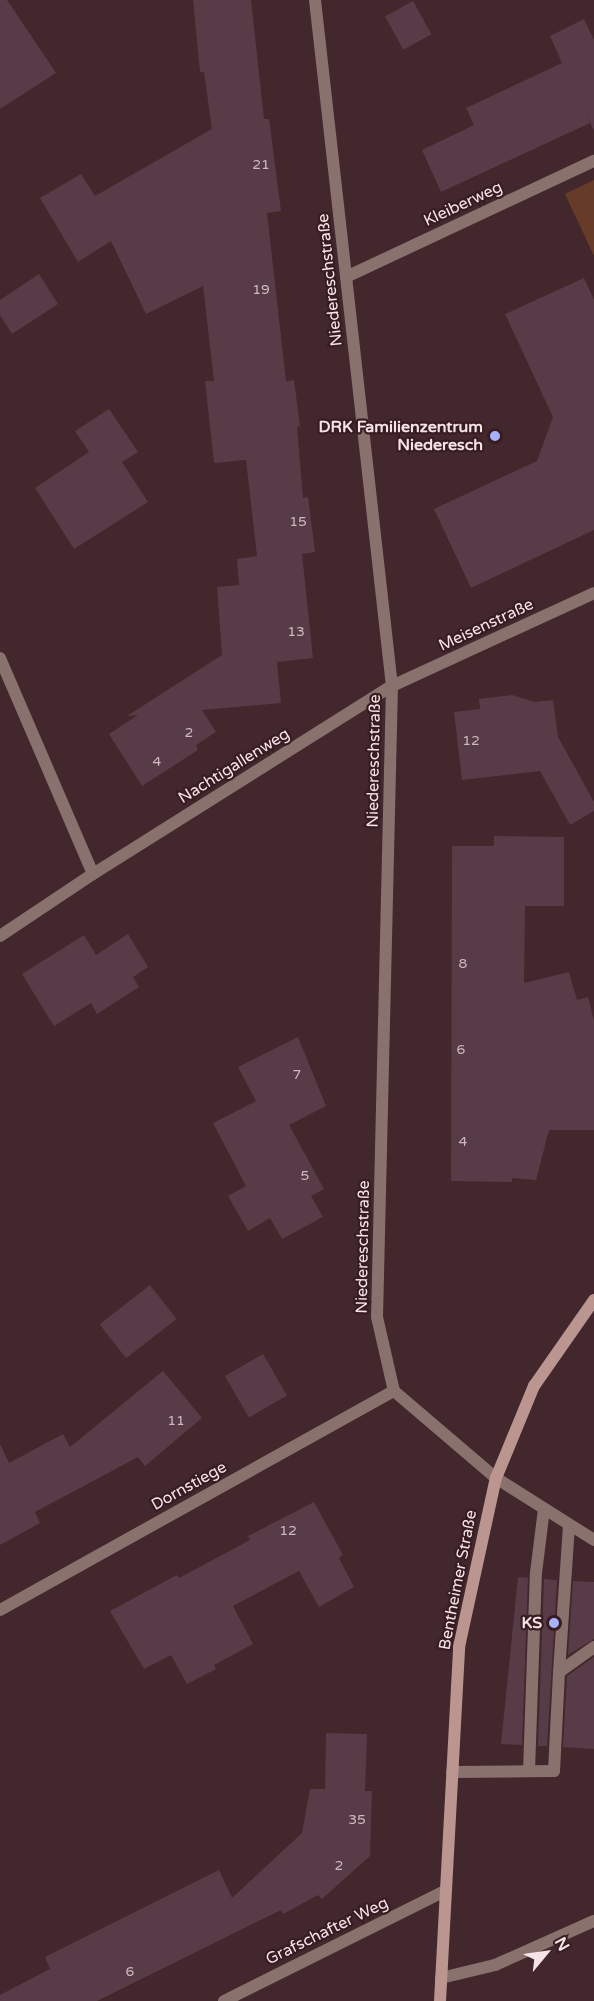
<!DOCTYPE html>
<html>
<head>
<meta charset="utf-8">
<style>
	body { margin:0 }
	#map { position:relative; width:594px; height:2001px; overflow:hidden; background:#42272c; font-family:"Varela Round",sans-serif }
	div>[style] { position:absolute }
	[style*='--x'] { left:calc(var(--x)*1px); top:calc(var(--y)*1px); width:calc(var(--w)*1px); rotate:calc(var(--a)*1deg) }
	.green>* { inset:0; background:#663c29 }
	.building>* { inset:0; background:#573c48; transform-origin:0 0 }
	.service>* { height:12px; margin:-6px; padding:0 6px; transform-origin:6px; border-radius:6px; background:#89716e }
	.minor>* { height:12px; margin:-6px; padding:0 6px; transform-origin:6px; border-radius:6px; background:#89716e }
	.secondary>* { height:12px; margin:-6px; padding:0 6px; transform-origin:6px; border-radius:6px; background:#bb9691 }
	.dots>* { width:16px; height:16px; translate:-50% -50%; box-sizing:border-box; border:3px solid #371d22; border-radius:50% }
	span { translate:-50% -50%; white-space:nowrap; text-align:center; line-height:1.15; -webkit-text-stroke:4.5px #371d22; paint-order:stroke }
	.number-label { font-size:14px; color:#ceb9be }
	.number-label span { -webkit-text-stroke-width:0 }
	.street-label { font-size:16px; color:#f6e3e6 }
	.poi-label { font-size:16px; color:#f6e3e6; font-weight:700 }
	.right { translate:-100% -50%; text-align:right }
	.north { position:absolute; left:516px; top:1923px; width:60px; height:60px; -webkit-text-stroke:4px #371d22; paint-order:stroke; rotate:61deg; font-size:16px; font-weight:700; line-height:24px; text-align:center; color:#f6e3e6 }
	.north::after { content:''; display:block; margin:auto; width:21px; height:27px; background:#f6e3e6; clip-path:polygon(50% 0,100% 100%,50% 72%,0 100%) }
</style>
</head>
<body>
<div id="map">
	<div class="green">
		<i style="clip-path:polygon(594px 180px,594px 256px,565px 194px)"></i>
	</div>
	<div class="building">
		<i style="clip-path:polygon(0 0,7px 0,56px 73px,0 109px)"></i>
		<i style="clip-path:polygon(193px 0,251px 0,264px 119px,269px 119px,281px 211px,267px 213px,286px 381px,294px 380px,300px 426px,297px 427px,303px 498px,308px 497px,315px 552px,302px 554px,313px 658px,277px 662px,281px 703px,202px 710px,216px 732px,196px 745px,198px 750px,142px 786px,109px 734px,138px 715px,127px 716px,222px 655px,217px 587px,239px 585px,237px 559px,257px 556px,246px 460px,214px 463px,205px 381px,214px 381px,203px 286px,146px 314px,111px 241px,78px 262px,40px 198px,81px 174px,95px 196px,212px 129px,204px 72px,200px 72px)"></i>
		<i style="left:413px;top:1px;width:38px;height:32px;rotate:61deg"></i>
		<i style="clip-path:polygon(584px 19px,594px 40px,594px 131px,581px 102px,590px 123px,441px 192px,422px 150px,474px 125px,466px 108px,562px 63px,550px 36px)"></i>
		<i style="clip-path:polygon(39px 274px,58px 304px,12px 334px,0 315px,0 300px)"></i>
		<i style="clip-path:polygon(584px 278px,594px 300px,594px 530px,471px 588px,434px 509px,537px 461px,553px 417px,505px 314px)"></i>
		<i style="clip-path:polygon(109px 409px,138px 452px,122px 462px,148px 502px,74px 549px,35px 488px,89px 452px,75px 431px)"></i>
		<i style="clip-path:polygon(512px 695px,535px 702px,553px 700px,558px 737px,594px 802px,594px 811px,570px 825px,540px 771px,462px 780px,454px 712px,480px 709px,479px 699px)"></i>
		<i style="clip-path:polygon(494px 836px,564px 837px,564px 906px,525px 906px,524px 983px,569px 972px,577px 1000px,588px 997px,594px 1021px,594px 1130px,549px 1130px,536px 1180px,512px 1178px,512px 1182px,451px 1181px,452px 846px,494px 846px)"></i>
		<i style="clip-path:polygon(128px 934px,148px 967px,133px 977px,139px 987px,97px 1014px,91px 1003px,54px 1026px,22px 974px,84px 935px,96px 955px)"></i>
		<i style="clip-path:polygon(298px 1037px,326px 1106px,289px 1125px,324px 1189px,311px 1196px,323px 1217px,282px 1239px,270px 1218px,248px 1231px,228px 1196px,246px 1186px,213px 1123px,256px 1101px,238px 1067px)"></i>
		<i style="left:150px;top:1285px;width:43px;height:64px;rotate:52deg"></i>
		<i style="left:263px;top:1354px;width:48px;height:44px;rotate:60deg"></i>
		<i style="clip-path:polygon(163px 1371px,202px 1418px,145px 1466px,138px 1457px,35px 1512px,40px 1523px,0 1545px,0 1444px,9px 1463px,63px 1434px,70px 1447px)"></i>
		<i style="clip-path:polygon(314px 1502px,343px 1555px,339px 1558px,354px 1587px,319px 1607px,299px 1571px,233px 1606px,253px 1644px,214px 1665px,216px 1669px,187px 1684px,171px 1655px,144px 1669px,110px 1611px,177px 1575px,179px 1578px,250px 1540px,248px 1536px)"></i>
		<i style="clip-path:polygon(518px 1577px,528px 1578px,522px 1745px,501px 1744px)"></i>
		<i style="clip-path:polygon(544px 1579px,557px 1580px,547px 1746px,538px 1746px)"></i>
		<i style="clip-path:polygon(573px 1581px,594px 1582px,594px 1639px,568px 1655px)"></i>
		<i style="clip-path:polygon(594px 1657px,594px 1749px,563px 1747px,567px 1676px)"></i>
		<i style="clip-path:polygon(326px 1733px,367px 1734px,365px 1791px,372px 1791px,370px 1856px,322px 1899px,318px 1895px,283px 1914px,281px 1910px,97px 2001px,0 2001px,0 1995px,50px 1969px,45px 1957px,219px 1870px,232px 1898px,302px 1833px,310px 1789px,325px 1789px)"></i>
	</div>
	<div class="service">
		<i style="--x:496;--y:1478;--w:116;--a:32.3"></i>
		<i style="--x:559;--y:1672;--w:147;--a:-86.1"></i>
		<i style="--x:529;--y:1771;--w:198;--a:-88"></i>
		<i style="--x:536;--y:1573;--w:64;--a:-82.9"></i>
		<i style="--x:452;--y:1772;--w:102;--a:-0.6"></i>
		<i style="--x:554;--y:1771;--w:99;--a:-87.1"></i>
		<i style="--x:559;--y:1672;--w:43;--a:-35.5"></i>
		<i style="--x:441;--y:1978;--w:56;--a:-13.5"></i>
		<i style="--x:495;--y:1965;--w:108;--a:-24"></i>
	</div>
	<div class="minor">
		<i style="--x:315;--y:0;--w:690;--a:83.6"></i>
		<i style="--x:392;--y:686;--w:631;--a:91.36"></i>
		<i style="--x:377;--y:1317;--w:76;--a:77.1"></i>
		<i style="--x:394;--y:1391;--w:134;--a:40.5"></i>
		<i style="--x:346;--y:277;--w:274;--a:-25.1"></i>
		<i style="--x:0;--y:658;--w:235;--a:66.7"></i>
		<i style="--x:0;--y:936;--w:112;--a:-33.7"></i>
		<i style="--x:93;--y:874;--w:353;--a:-32.2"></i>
		<i style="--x:392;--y:686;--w:222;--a:-24.7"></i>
		<i style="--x:0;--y:1610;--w:451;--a:-29.1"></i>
		<i style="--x:224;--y:2001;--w:247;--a:-26.5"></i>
	</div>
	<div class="secondary">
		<i style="--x:440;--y:2001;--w:355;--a:-86.9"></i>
		<i style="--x:459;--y:1647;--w:173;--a:-77.7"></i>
		<i style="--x:496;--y:1478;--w:100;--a:-67.6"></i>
		<i style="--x:534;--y:1386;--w:105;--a:-55.1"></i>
	</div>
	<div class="dots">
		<i style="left:495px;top:436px;background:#a7b1fc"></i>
		<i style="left:554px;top:1623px;background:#a7b1fc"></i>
	</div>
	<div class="number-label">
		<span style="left:261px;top:165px">21</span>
		<span style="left:261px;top:290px">19</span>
		<span style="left:298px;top:522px">15</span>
		<span style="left:296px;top:632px">13</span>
		<span style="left:189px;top:733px">2</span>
		<span style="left:471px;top:741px">12</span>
		<span style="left:157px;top:762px">4</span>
		<span style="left:463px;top:964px">8</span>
		<span style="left:461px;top:1050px">6</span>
		<span style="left:297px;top:1075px">7</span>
		<span style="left:463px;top:1142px">4</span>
		<span style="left:305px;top:1176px">5</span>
		<span style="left:176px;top:1421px">11</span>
		<span style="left:288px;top:1531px">12</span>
		<span style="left:357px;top:1820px">35</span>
		<span style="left:339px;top:1866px">2</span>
		<span style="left:130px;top:1972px">6</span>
	</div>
	<div class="street-label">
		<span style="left:463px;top:204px;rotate:-25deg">Kleiberweg</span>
		<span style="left:330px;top:280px;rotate:-96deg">Niedereschstraße</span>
		<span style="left:486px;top:625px;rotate:-25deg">Meisenstraße</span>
		<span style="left:374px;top:761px;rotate:-89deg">Niedereschstraße</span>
		<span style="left:234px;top:766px;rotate:-32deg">Nachtigallenweg</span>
		<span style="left:363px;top:1247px;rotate:-89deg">Niedereschstraße</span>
		<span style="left:189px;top:1486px;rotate:-29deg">Dornstiege</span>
		<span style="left:458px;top:1580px;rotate:-79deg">Bentheimer Straße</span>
		<span style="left:327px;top:1931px;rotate:-26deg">Grafschafter Weg</span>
	</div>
	<div class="poi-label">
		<span class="right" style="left:483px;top:436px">DRK Familienzentrum<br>Niederesch</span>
		<span class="right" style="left:542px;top:1623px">KS</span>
	</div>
	<div class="north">N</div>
</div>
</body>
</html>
